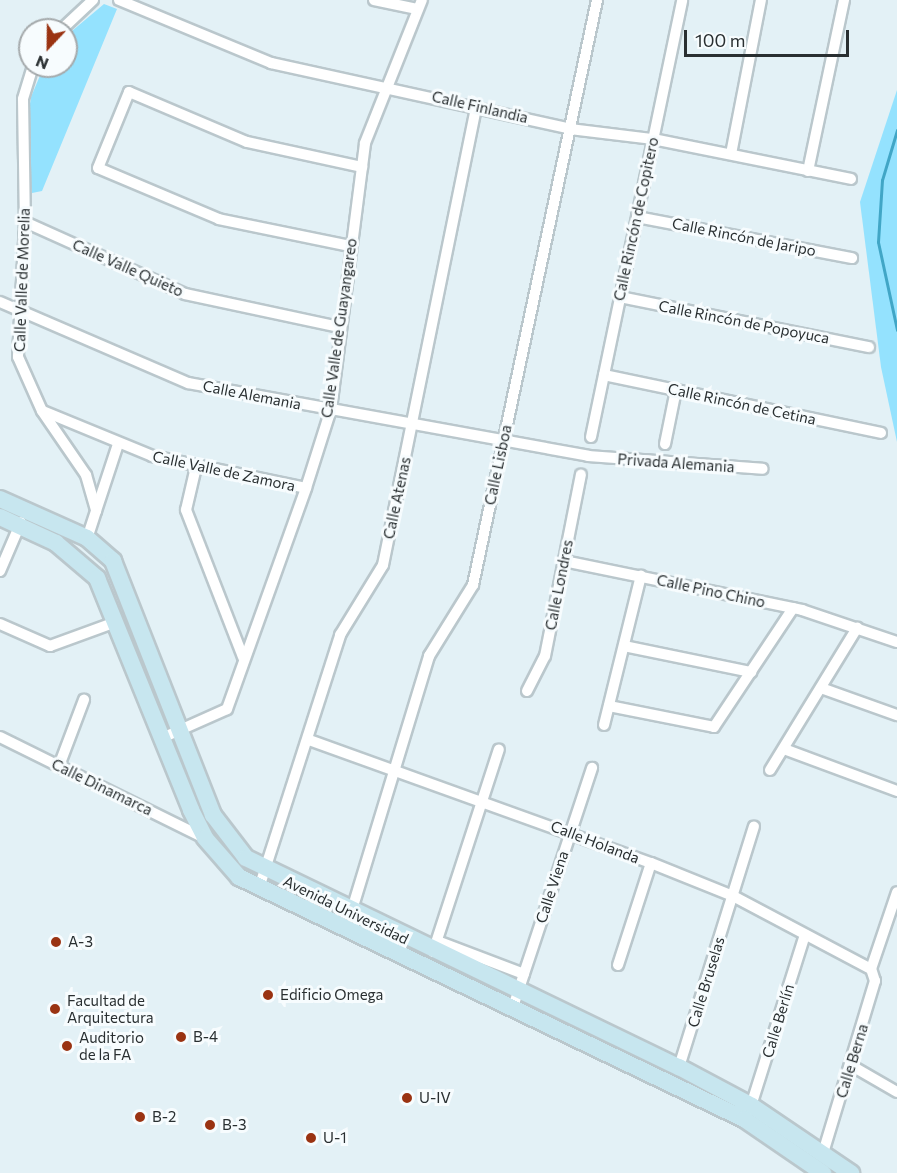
<!DOCTYPE html>
<html>
<head>
<meta charset="utf-8">
<style>
	body { margin:0 }
	#map { position:relative; width:897px; height:1173px; overflow:hidden; background:#e3f1f6; font-family:Commissioner,sans-serif }
	div>[style] { position:absolute }
	[style*='--x'] { left:calc(var(--x)*1px); top:calc(var(--y)*1px); width:calc(var(--w)*1px); rotate:calc(var(--a)*1deg) }
	.green>* { inset:0; background:#94e2fe }
	.stream>* { height:3px; margin:-1.5px; padding:0 1.5px; transform-origin:1.5px; border-radius:1.5px; background:#41a6c6 }
	.roads { filter:drop-shadow(2px 0 #bac7cc) drop-shadow(-2px 0 #bac7cc) drop-shadow(0 2px #bac7cc) drop-shadow(0 -2px #bac7cc) }
	.street>* { height:10px; margin:-5px; padding:0 5px; transform-origin:5px; border-radius:5px; background:#fff }
	.secondary>* { height:16px; margin:-8px; padding:0 8px; transform-origin:8px; border-radius:8px; background:#c7e6ef }
	.dots>* { width:16px; height:16px; translate:-50% -50%; box-sizing:border-box; border:3px solid #f7fcfe; border-radius:50% }
	span { translate:-50% -50%; white-space:nowrap; text-align:center; line-height:1.15; -webkit-text-stroke:6px #f7fcfe; paint-order:stroke }
	.street-label { font-size:15px; color:#292f31 }
	.poi-label { font-size:15px; color:#292f31 }
	.left { translate:0 -50%; text-align:left }
	.north { position:absolute; left:18px; top:18px; width:60px; height:60px; box-sizing:border-box; background:#f7fcfe; border:2px solid #a5aaac; border-radius:50%; rotate:202deg; font-size:16px; font-weight:700; line-height:24px; text-align:center; color:#292f31 }
	.north::after { content:''; display:block; margin:auto; width:21px; height:27px; background:#9a3312; clip-path:polygon(50% 0,100% 100%,50% 72%,0 100%) }
	.scale { position:absolute; left:684px; top:30px; width:165px; height:27px; box-sizing:border-box; border:3px solid #292f31; border-top:0; padding-left:8px; font-size:18px; line-height:21px; white-space:nowrap; color:#292f31; -webkit-text-stroke:4px #f7fcfe; paint-order:stroke }
</style>
</head>
<body>
<div id="map">
	<div class="green">
		<i style="clip-path:polygon(104px 4px,117px 9px,42px 191px,32px 193px,24px 145px,31px 97px,44px 66px,66px 66px,66px 36px)"></i>
		<i style="clip-path:polygon(897px 90px,897px 442px,881px 367px,860px 202px)"></i>
	</div>
	<div class="stream">
		<i style="--x:897;--y:130;--w:52;--a:106.7"></i>
		<i style="--x:882;--y:180;--w:62;--a:93.7"></i>
		<i style="--x:878;--y:242;--w:90;--a:77.8"></i>
	</div>
	<div class="roads">
		<div class="street">
			<i style="--x:119;--y:0;--w:165;--a:22.5"></i>
			<i style="--x:271;--y:63;--w:306;--a:12.4"></i>
			<i style="--x:570;--y:129;--w:84;--a:6.9"></i>
			<i style="--x:653;--y:139;--w:202;--a:11.4"></i>
			<i style="--x:374;--y:0;--w:44;--a:11.8"></i>
			<i style="--x:61;--y:30;--w:44;--a:-43.2"></i>
			<i style="--x:33;--y:66;--w:34;--a:107"></i>
			<i style="--x:23;--y:99;--w:123;--a:89.1"></i>
			<i style="--x:25;--y:222;--w:135;--a:93"></i>
			<i style="--x:18;--y:357;--w:59;--a:66"></i>
			<i style="--x:42;--y:411;--w:78;--a:55.5"></i>
			<i style="--x:86;--y:475;--w:37;--a:74"></i>
			<i style="--x:96;--y:511;--w:28;--a:108"></i>
			<i style="--x:731;--y:154;--w:157;--a:-79"></i>
			<i style="--x:808;--y:171;--w:175;--a:-78.1"></i>
			<i style="--x:637;--y:217;--w:219;--a:10.8"></i>
			<i style="--x:25;--y:222;--w:175;--a:24.2"></i>
			<i style="--x:185;--y:294;--w:157;--a:12.1"></i>
			<i style="--x:350;--y:246;--w:134;--a:-168.4"></i>
			<i style="--x:219;--y:219;--w:131;--a:-157.1"></i>
			<i style="--x:98;--y:168;--w:82;--a:-67.8"></i>
			<i style="--x:129;--y:92;--w:128;--a:23"></i>
			<i style="--x:247;--y:142;--w:118;--a:12.3"></i>
			<i style="--x:620;--y:297;--w:254;--a:11.4"></i>
			<i style="--x:0;--y:302;--w:205;--a:23.3"></i>
			<i style="--x:188;--y:383;--w:407;--a:10.3"></i>
			<i style="--x:588;--y:456;--w:175;--a:4.2"></i>
			<i style="--x:604;--y:375;--w:283;--a:11.8"></i>
			<i style="--x:43;--y:411;--w:118;--a:22.4"></i>
			<i style="--x:152;--y:456;--w:157;--a:11.7"></i>
			<i style="--x:591;--y:437;--w:446;--a:-78.2"></i>
			<i style="--x:665;--y:444;--w:55;--a:-78.5"></i>
			<i style="--x:196;--y:467;--w:44;--a:103.1"></i>
			<i style="--x:186;--y:510;--w:158;--a:68.8"></i>
			<i style="--x:96;--y:511;--w:71;--a:-71.8"></i>
			<i style="--x:564;--y:561;--w:243;--a:11.6"></i>
			<i style="--x:802;--y:610;--w:100;--a:18.6"></i>
			<i style="--x:0;--y:571;--w:53;--a:-66.8"></i>
			<i style="--x:0;--y:624;--w:55;--a:23.7"></i>
			<i style="--x:50;--y:646;--w:70;--a:-20"></i>
			<i style="--x:624;--y:646;--w:130;--a:11.6"></i>
			<i style="--x:821;--y:688;--w:81;--a:19.6"></i>
			<i style="--x:527;--y:691;--w:39;--a:-63"></i>
			<i style="--x:545;--y:656;--w:185;--a:-78.8"></i>
			<i style="--x:609;--y:706;--w:107;--a:11.3"></i>
			<i style="--x:714;--y:727;--w:143;--a:-56.4"></i>
			<i style="--x:604;--y:725;--w:154;--a:-76.1"></i>
			<i style="--x:0;--y:737;--w:228;--a:26.3"></i>
			<i style="--x:162;--y:738;--w:71;--a:-24"></i>
			<i style="--x:227;--y:709;--w:235;--a:-70.3"></i>
			<i style="--x:306;--y:488;--w:83;--a:-72.4"></i>
			<i style="--x:331;--y:409;--w:268;--a:-82.7"></i>
			<i style="--x:365;--y:143;--w:154;--a:-68.3"></i>
			<i style="--x:309;--y:740;--w:363;--a:19.8"></i>
			<i style="--x:651;--y:863;--w:88;--a:21.9"></i>
			<i style="--x:733;--y:896;--w:156;--a:27.9"></i>
			<i style="--x:784;--y:749;--w:121;--a:20.4"></i>
			<i style="--x:59;--y:766;--w:71;--a:-69.3"></i>
			<i style="--x:770;--y:770;--w:167;--a:-58.5"></i>
			<i style="--x:259;--y:888;--w:266;--a:-72.2"></i>
			<i style="--x:340;--y:635;--w:82;--a:-58.4"></i>
			<i style="--x:383;--y:565;--w:468;--a:-78.5"></i>
			<i style="--x:351;--y:913;--w:269;--a:-73.1"></i>
			<i style="--x:429;--y:656;--w:84;--a:-58.2"></i>
			<i style="--x:473;--y:585;--w:598;--a:-78.03"></i>
			<i style="--x:437;--y:941;--w:93;--a:20.8"></i>
			<i style="--x:433;--y:952;--w:213;--a:-72"></i>
			<i style="--x:618;--y:965;--w:107;--a:-72.1"></i>
			<i style="--x:871;--y:969;--w:81;--a:-71.3"></i>
			<i style="--x:513;--y:1007;--w:252;--a:-71.7"></i>
			<i style="--x:852;--y:1066;--w:52;--a:30"></i>
			<i style="--x:679;--y:1067;--w:252;--a:-72.7"></i>
			<i style="--x:750;--y:1109;--w:182;--a:-72.5"></i>
			<i style="--x:823;--y:1153;--w:180;--a:-73.2"></i>
			<i style="--x:875;--y:981;--w:13;--a:-108"></i>
		</div>
		<div class="secondary">
			<i style="--x:0;--y:499;--w:95;--a:24.1"></i>
			<i style="--x:87;--y:538;--w:35;--a:41"></i>
			<i style="--x:113;--y:561;--w:273;--a:68.5"></i>
			<i style="--x:213;--y:815;--w:54;--a:52.5"></i>
			<i style="--x:246;--y:858;--w:481;--a:25.8"></i>
			<i style="--x:679;--y:1067;--w:83;--a:28.1"></i>
			<i style="--x:752;--y:1106;--w:120;--a:34.1"></i>
			<i style="--x:0;--y:517;--w:62;--a:24.9"></i>
			<i style="--x:56;--y:543;--w:54;--a:40.5"></i>
			<i style="--x:97;--y:578;--w:250;--a:67.9"></i>
			<i style="--x:191;--y:810;--w:31;--a:63"></i>
			<i style="--x:205;--y:838;--w:52;--a:48.9"></i>
			<i style="--x:239;--y:877;--w:560;--a:25.6"></i>
			<i style="--x:744;--y:1119;--w:96;--a:34.4"></i>
		</div>
	</div>
	<div class="dots">
		<i style="left:56px;top:942px;background:#9a3312"></i>
		<i style="left:268px;top:995px;background:#9a3312"></i>
		<i style="left:55px;top:1009px;background:#9a3312"></i>
		<i style="left:181px;top:1037px;background:#9a3312"></i>
		<i style="left:67px;top:1046px;background:#9a3312"></i>
		<i style="left:407px;top:1098px;background:#9a3312"></i>
		<i style="left:140px;top:1117px;background:#9a3312"></i>
		<i style="left:210px;top:1125px;background:#9a3312"></i>
		<i style="left:311px;top:1138px;background:#9a3312"></i>
	</div>
	<div class="street-label">
		<span style="left:480px;top:107px;rotate:13deg">Calle Finlandia</span>
		<span style="left:636px;top:219px;rotate:-78deg">Calle Rincón de Copitero</span>
		<span style="left:744px;top:237px;rotate:11deg">Calle Rincón de Jaripo</span>
		<span style="left:128px;top:268px;rotate:24deg">Calle Valle Quieto</span>
		<span style="left:22px;top:280px;rotate:-88deg">Calle Valle de Morelia</span>
		<span style="left:744px;top:322px;rotate:11deg">Calle Rincón de Popoyuca</span>
		<span style="left:339px;top:328px;rotate:-82deg">Calle Valle de Guayangareo</span>
		<span style="left:252px;top:395px;rotate:11deg">Calle Alemania</span>
		<span style="left:742px;top:404px;rotate:12deg">Calle Rincón de Cetina</span>
		<span style="left:676px;top:463px;rotate:4deg">Privada Alemania</span>
		<span style="left:498px;top:465px;rotate:-78deg">Calle Lisboa</span>
		<span style="left:224px;top:471px;rotate:12deg">Calle Valle de Zamora</span>
		<span style="left:397px;top:498px;rotate:-78deg">Calle Atenas</span>
		<span style="left:559px;top:585px;rotate:-79deg">Calle Londres</span>
		<span style="left:711px;top:591px;rotate:12deg">Calle Pino Chino</span>
		<span style="left:102px;top:787px;rotate:26deg">Calle Dinamarca</span>
		<span style="left:595px;top:842px;rotate:21deg">Calle Holanda</span>
		<span style="left:552px;top:887px;rotate:-72deg">Calle Viena</span>
		<span style="left:346px;top:910px;rotate:26deg">Avenida Universidad</span>
		<span style="left:706px;top:982px;rotate:-73deg">Calle Bruselas</span>
		<span style="left:778px;top:1021px;rotate:-73deg">Calle Berlín</span>
		<span style="left:852px;top:1061px;rotate:-73deg">Calle Berna</span>
	</div>
	<div class="poi-label">
		<span class="left" style="left:68px;top:942px">A-3</span>
		<span class="left" style="left:280px;top:995px">Edificio Omega</span>
		<span class="left" style="left:67px;top:1009px">Facultad de<br>Arquitectura</span>
		<span class="left" style="left:79px;top:1046px">Auditorio<br>de la FA</span>
		<span class="left" style="left:193px;top:1037px">B-4</span>
		<span class="left" style="left:419px;top:1098px">U-IV</span>
		<span class="left" style="left:152px;top:1117px">B-2</span>
		<span class="left" style="left:222px;top:1125px">B-3</span>
		<span class="left" style="left:323px;top:1138px">U-1</span>
	</div>
	<div class="north">N</div>
	<div class="scale">100 m</div>
</div>
</body>
</html>
